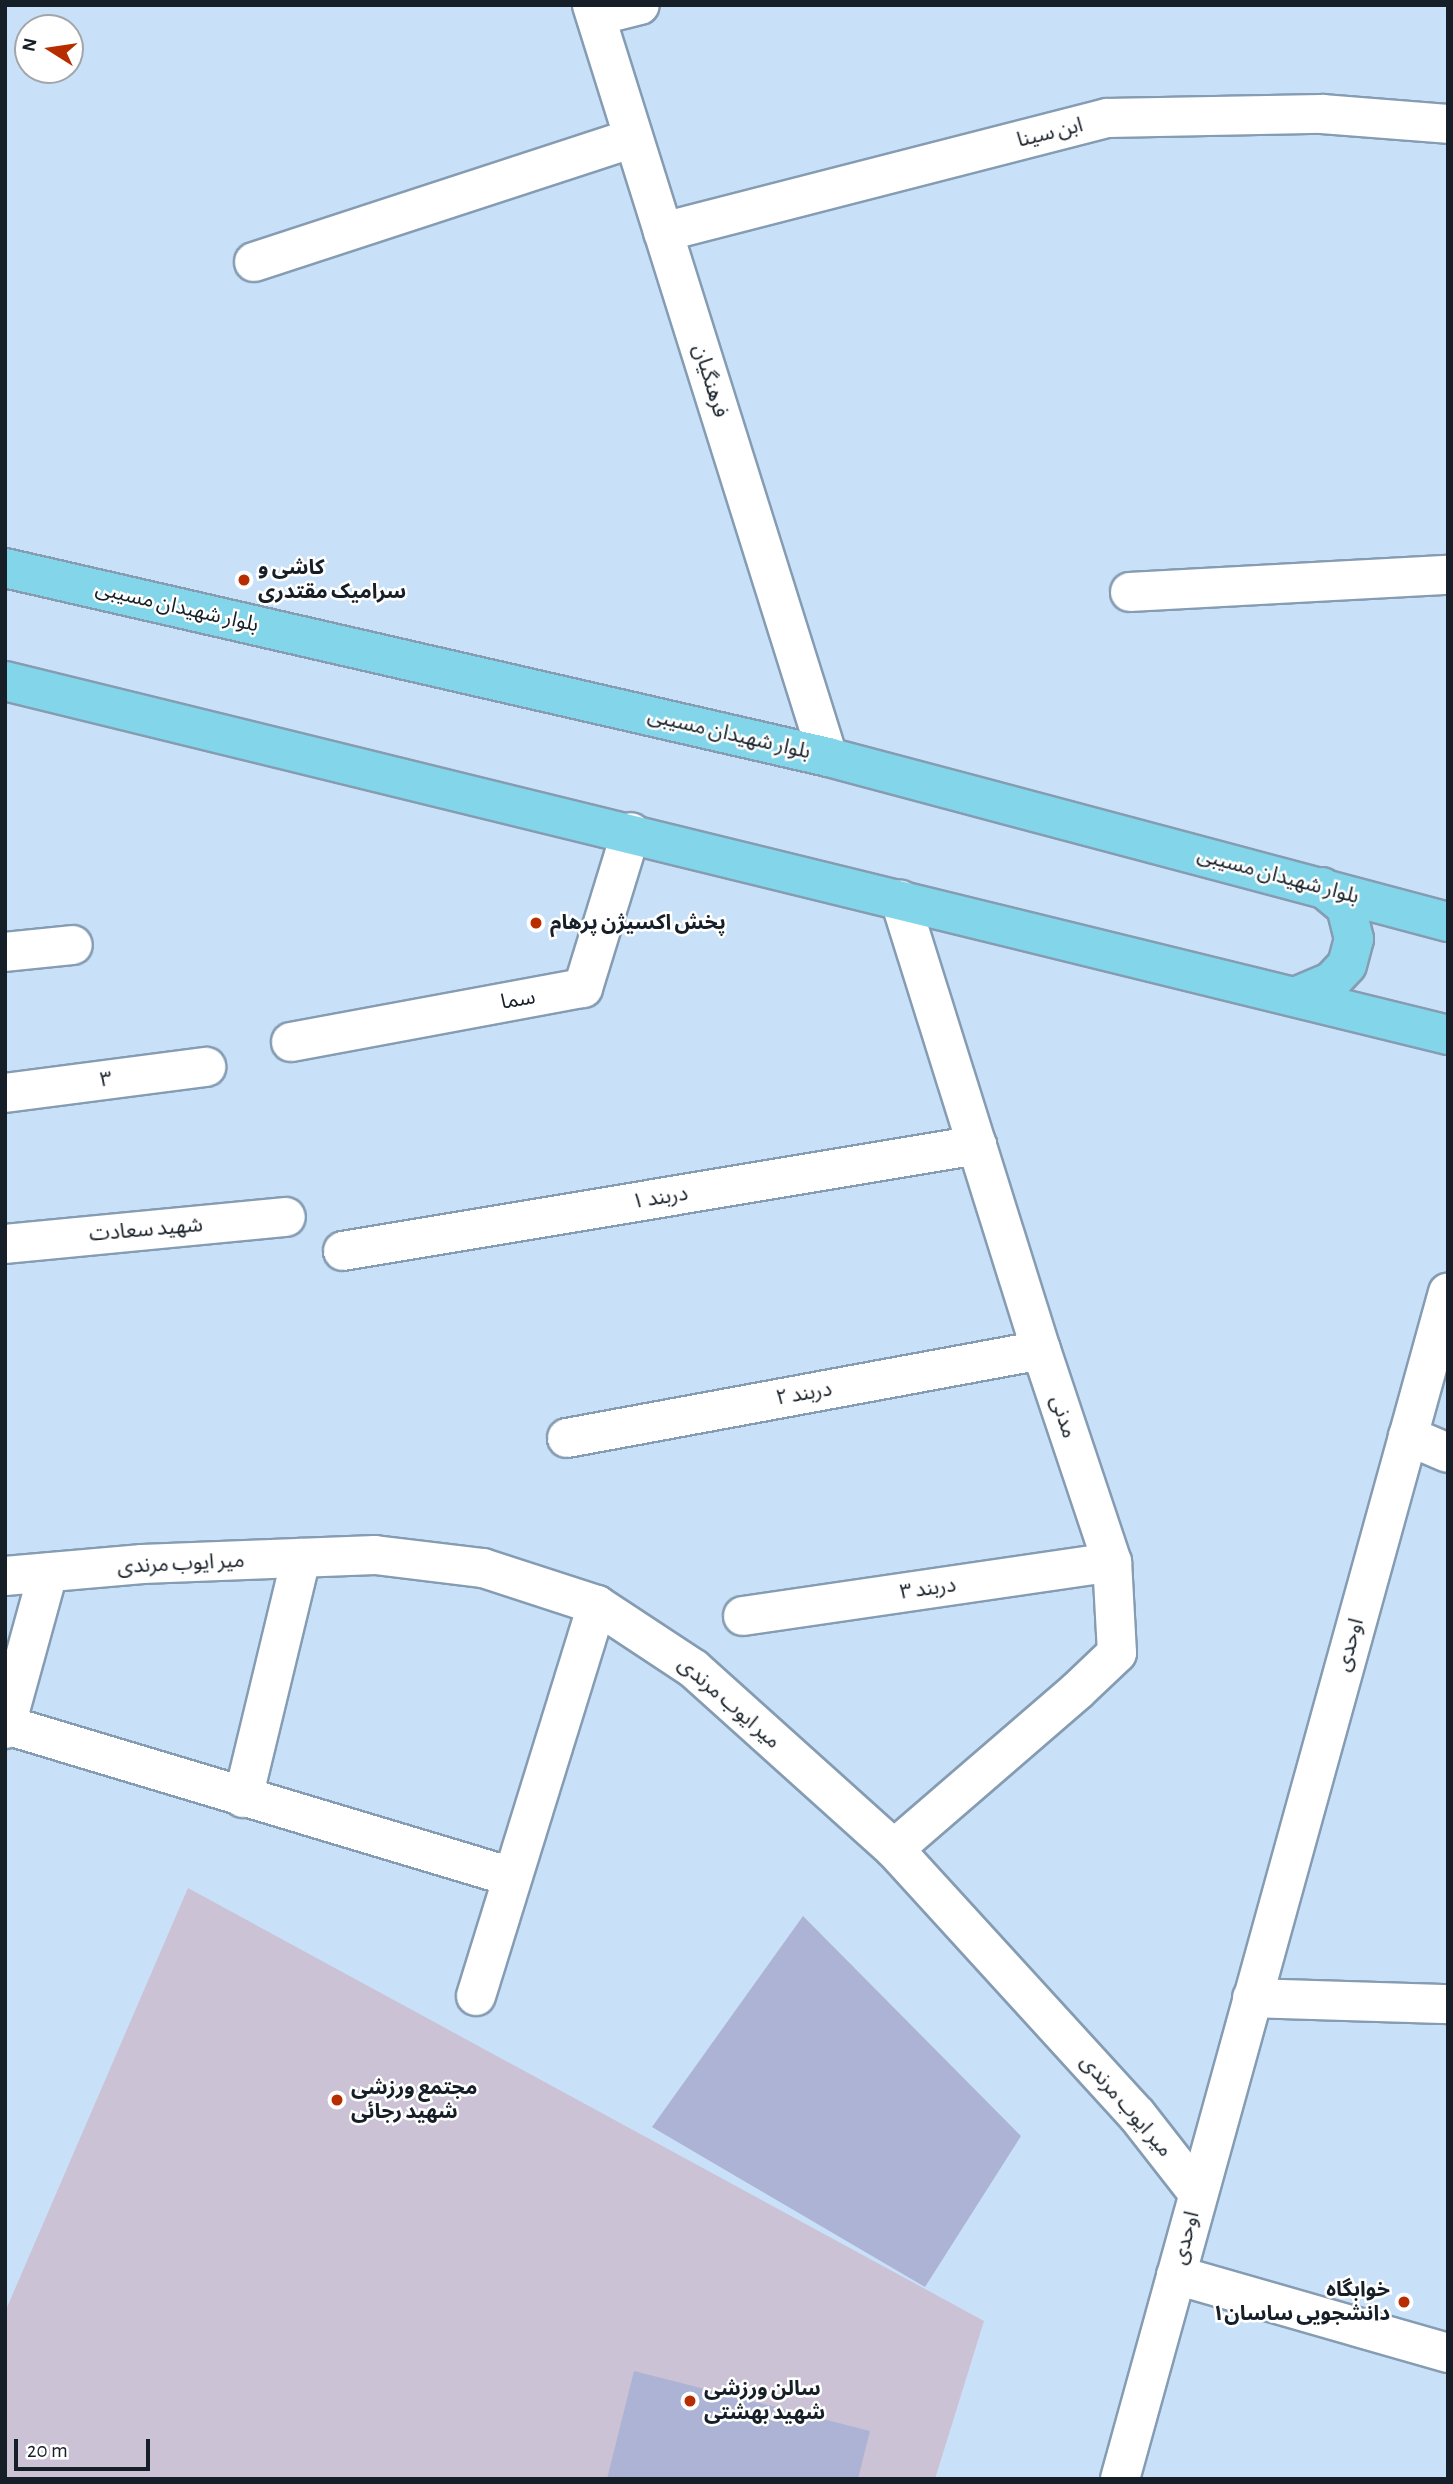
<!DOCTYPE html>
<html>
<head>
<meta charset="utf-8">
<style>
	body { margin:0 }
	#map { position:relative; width:1453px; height:2484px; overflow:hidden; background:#c9e1f8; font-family:"Alegreya Sans","Noto Sans Arabic",sans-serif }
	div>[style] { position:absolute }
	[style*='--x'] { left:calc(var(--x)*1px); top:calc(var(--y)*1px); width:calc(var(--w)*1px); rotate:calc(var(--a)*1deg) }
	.green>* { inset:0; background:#cbc2d6 }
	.building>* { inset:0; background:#acb3d5 }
	.roads { filter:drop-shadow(2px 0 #859cb2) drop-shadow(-2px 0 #859cb2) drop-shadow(0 2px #859cb2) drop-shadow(0 -2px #859cb2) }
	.minor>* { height:38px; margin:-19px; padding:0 19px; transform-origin:19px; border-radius:19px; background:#fff }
	.major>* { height:38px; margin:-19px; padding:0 19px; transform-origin:19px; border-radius:19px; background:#83d6e9 }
	.dots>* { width:19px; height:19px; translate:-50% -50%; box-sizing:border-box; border:4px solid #fff; border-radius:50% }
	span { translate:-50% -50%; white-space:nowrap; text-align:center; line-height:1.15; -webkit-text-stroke:5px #fff; paint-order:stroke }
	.street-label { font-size:21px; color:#161f27 }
	.poi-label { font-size:21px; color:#161f27; font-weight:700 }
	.left { translate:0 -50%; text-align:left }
	.right { translate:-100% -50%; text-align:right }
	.frame { position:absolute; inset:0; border:7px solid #161f27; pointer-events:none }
	.north { position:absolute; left:14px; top:14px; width:70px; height:70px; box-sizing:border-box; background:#fff; border:2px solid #a2a5a9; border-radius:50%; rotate:282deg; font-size:19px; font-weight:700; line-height:28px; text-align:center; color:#161f27 }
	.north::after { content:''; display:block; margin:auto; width:24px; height:32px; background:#b72d00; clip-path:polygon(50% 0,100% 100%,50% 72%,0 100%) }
	.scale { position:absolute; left:14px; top:2439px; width:136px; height:32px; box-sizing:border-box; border:4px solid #161f27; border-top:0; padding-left:9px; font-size:21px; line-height:24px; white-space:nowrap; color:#161f27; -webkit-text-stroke:5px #fff; paint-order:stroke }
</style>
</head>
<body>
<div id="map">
	<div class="green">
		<i style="clip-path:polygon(188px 1888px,984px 2321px,935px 2479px,5px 2479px,5px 2312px)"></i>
	</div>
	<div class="building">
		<i style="clip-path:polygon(803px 1916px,1021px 2136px,925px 2287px,652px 2127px)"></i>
		<i style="clip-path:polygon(634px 2371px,870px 2431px,858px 2479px,607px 2479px)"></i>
	</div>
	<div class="roads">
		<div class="minor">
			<i style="--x:592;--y:5;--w:788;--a:72.58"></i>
			<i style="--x:596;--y:16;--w:45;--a:-14"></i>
			<i style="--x:663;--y:232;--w:458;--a:-14.4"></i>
			<i style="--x:1107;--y:118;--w:215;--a:-1.1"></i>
			<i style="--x:1322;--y:114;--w:126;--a:4.5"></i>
			<i style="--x:254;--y:262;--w:399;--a:-18.1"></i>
			<i style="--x:1130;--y:592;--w:318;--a:-3.1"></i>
			<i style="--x:5;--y:952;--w:68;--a:-5.9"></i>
			<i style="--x:291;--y:1042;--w:297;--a:-10.5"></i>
			<i style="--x:583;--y:988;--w:163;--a:-72.9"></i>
			<i style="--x:5;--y:1093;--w:203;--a:-7.4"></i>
			<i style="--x:5;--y:1244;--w:282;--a:-5.5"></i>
			<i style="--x:343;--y:1251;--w:643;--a:-9.49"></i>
			<i style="--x:1408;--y:1436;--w:43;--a:23"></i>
			<i style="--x:567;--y:1438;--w:482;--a:-10.5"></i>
			<i style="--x:5;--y:1576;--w:138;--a:-5"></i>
			<i style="--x:142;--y:1564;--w:233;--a:-2.2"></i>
			<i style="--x:375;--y:1555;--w:109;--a:6.9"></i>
			<i style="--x:483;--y:1568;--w:120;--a:18"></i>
			<i style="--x:597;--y:1605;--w:116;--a:33.4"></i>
			<i style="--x:694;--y:1669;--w:269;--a:42"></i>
			<i style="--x:894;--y:1849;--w:360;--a:47.6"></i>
			<i style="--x:1137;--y:2115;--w:99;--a:52"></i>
			<i style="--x:743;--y:1616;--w:373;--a:-8.3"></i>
			<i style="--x:6;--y:1725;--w:528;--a:16.72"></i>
			<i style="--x:5;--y:1729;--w:162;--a:-74.6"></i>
			<i style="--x:243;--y:1798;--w:247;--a:-76.4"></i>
			<i style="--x:894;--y:1849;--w:242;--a:-40.8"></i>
			<i style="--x:1077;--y:1691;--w:55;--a:-43.5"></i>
			<i style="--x:1117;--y:1653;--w:91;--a:-93.1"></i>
			<i style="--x:1112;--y:1562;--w:224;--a:-108.5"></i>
			<i style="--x:1041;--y:1350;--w:472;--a:-107.4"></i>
			<i style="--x:476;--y:1996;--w:409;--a:-72.8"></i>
			<i style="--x:1252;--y:1998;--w:196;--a:1.8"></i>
			<i style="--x:1176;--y:2275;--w:283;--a:16"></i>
			<i style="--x:1120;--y:2479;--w:1231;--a:-74.55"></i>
		</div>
		<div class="major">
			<i style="--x:5;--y:568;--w:844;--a:12.93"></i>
			<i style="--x:828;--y:757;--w:642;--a:14.9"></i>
			<i style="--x:5;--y:681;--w:1486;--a:13.78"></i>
			<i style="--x:1295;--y:997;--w:39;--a:-23"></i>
			<i style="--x:1331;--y:982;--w:23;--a:-47"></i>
			<i style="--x:1347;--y:965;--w:27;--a:-75"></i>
			<i style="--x:1354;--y:939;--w:33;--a:-104"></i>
			<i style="--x:1346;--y:907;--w:31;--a:-140"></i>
		</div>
	</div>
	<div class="dots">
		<i style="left:244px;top:580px;background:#b72d00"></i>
		<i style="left:536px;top:923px;background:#b72d00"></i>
		<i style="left:337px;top:2100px;background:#b72d00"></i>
		<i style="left:1404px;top:2302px;background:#b72d00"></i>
		<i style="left:690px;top:2401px;background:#b72d00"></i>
	</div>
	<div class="street-label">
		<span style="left:1050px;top:133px;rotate:-14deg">ابن سینا</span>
		<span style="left:710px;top:381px;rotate:73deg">فرهنگیان</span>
		<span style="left:177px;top:607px;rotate:13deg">بلوار شهیدان مسیبی</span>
		<span style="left:729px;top:734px;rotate:13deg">بلوار شهیدان مسیبی</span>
		<span style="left:1278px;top:876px;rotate:15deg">بلوار شهیدان مسیبی</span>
		<span style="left:518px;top:1000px;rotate:-10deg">سما</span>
		<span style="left:106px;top:1080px;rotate:-7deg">۳</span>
		<span style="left:660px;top:1198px;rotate:-9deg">دربند ۱</span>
		<span style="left:146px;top:1230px;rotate:-5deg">شهید سعادت</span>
		<span style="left:804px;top:1394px;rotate:-10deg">دربند ۲</span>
		<span style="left:1063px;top:1417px;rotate:72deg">مدنی</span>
		<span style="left:181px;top:1564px;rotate:-3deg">میر ایوب مرندی</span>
		<span style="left:928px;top:1589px;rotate:-8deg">دربند ۳</span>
		<span style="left:1350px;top:1645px;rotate:-74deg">اوحدی</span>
		<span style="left:729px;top:1703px;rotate:41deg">میر ایوب مرندی</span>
		<span style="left:1126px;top:2106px;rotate:49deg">میر ایوب مرندی</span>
		<span style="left:1186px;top:2238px;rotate:-75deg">اوحدی</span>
	</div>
	<div class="poi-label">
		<span class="left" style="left:258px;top:580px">کاشی و<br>سرامیک مقتدری</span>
		<span class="left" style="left:550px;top:923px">پخش اکسیژن پرهام</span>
		<span class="left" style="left:351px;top:2100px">مجتمع ورزشی<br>شهید رجائی</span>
		<span class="right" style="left:1390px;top:2302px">خوابگاه<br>دانشجویی ساسان۱</span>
		<span class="left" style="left:704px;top:2401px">سالن ورزشی<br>شهید بهشتی</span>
	</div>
	<div class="frame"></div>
	<div class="north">N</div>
	<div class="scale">20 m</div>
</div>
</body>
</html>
